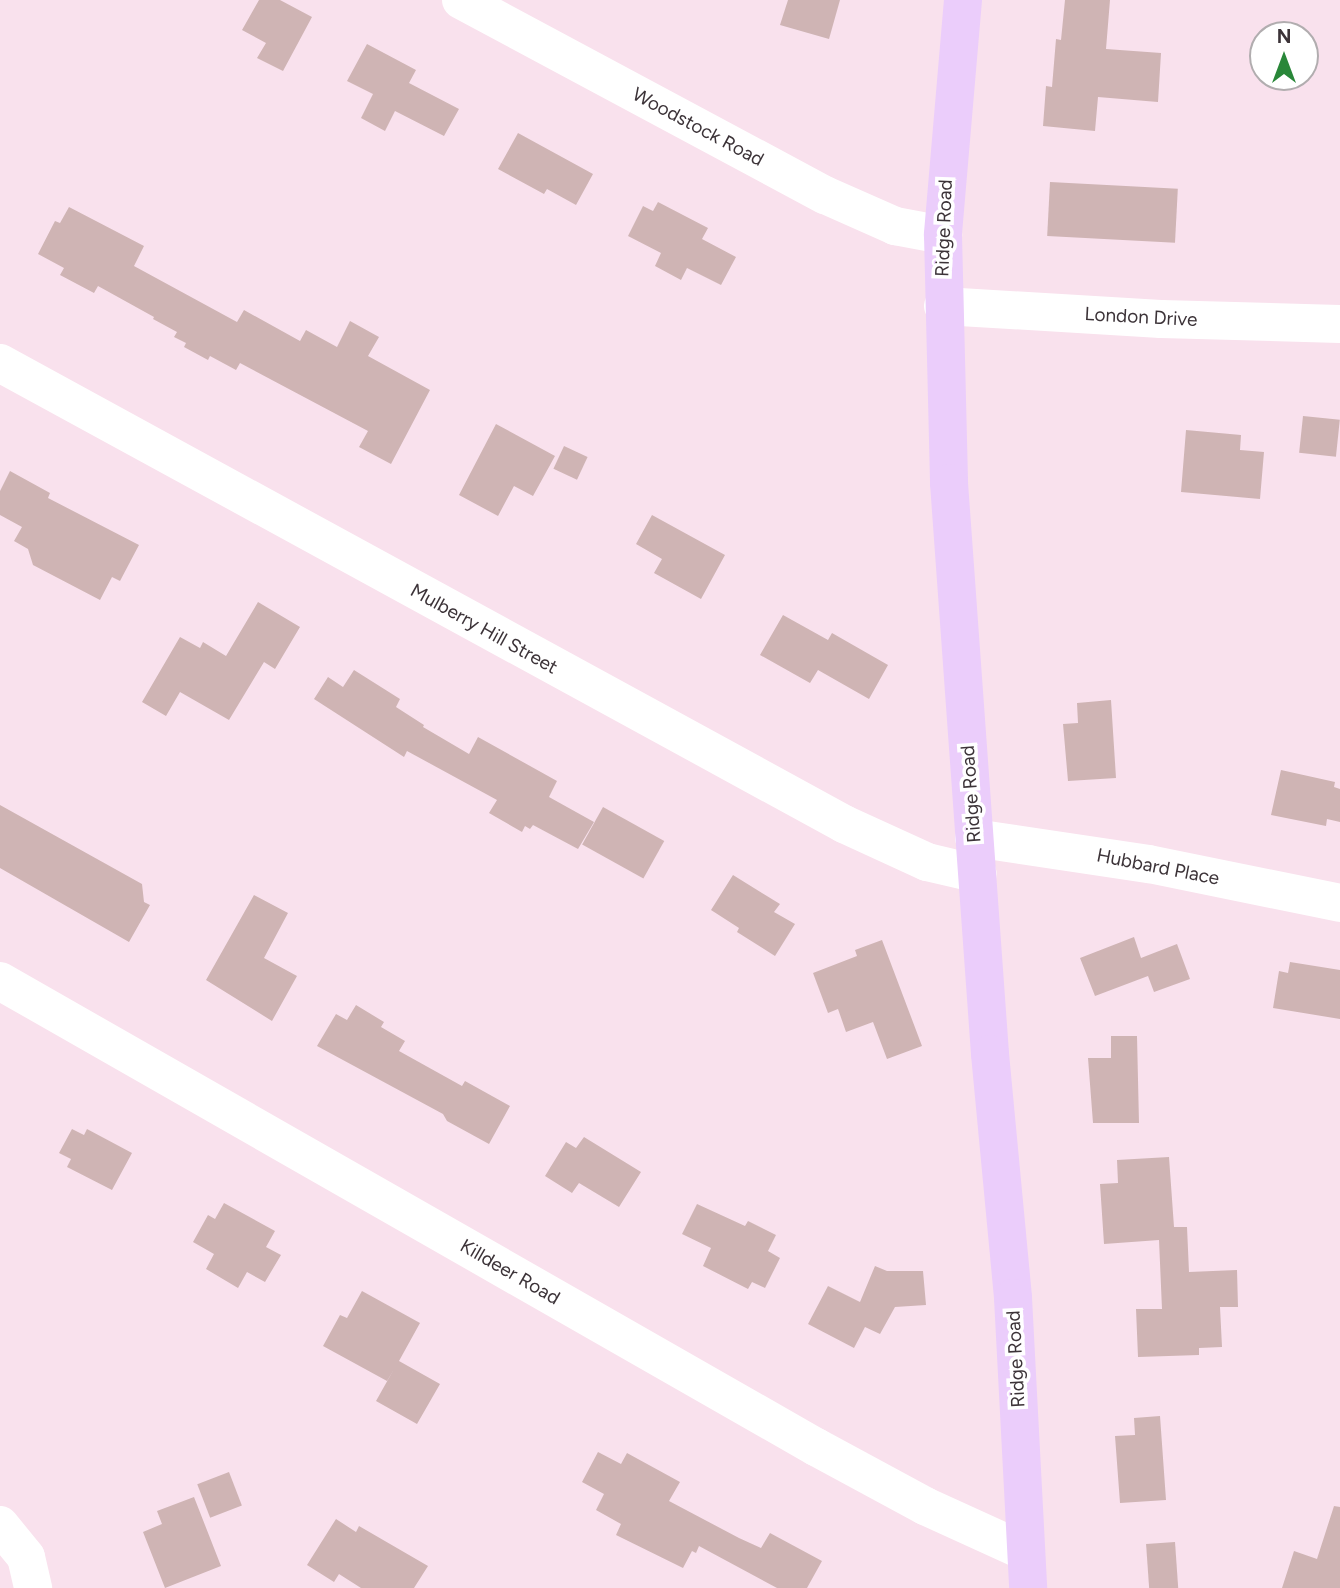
<!DOCTYPE html>
<html>
<head>
<meta charset="utf-8">
<style>
	body { margin:0 }
	#map { position:relative; width:1340px; height:1588px; overflow:hidden; background:#f9e1ed; font-family:Figtree,sans-serif }
	div>[style] { position:absolute }
	[style*='--x'] { left:calc(var(--x)*1px); top:calc(var(--y)*1px); width:calc(var(--w)*1px); rotate:calc(var(--a)*1deg) }
	.building>* { inset:0; background:#cfb4b4; transform-origin:0 0 }
	.minor>* { height:38px; margin:-19px; padding:0 19px; transform-origin:19px; border-radius:19px; background:#fff }
	.major>* { height:38px; margin:-19px; padding:0 19px; transform-origin:19px; border-radius:19px; background:#ebcdfb }
	span { translate:-50% -50%; white-space:nowrap; text-align:center; line-height:1.15; -webkit-text-stroke:7px #fff; paint-order:stroke }
	.street-label { font-size:19px; color:#3c3338 }
	.north { position:absolute; left:1249px; top:21px; width:70px; height:70px; box-sizing:border-box; background:#fff; border:2px solid #b1adaf; border-radius:50%; rotate:0deg; font-size:19px; font-weight:700; line-height:28px; text-align:center; color:#3c3338 }
	.north::after { content:''; display:block; margin:auto; width:24px; height:32px; background:#298739; clip-path:polygon(50% 0,100% 100%,50% 72%,0 100%) }
</style>
</head>
<body>
<div id="map">
	<div class="building">
		<i style="clip-path:polygon(259px 0,280px 0,312px 17px,283px 71px,257px 58px,266px 43px,242px 30px)"></i>
		<i style="clip-path:polygon(788px 0,840px 0,829px 39px,780px 25px)"></i>
		<i style="clip-path:polygon(1065px 0,1110px 0,1106px 49px,1161px 53px,1158px 102px,1098px 97px,1095px 131px,1043px 126px,1046px 86px,1052px 87px,1056px 39px,1061px 40px)"></i>
		<i style="clip-path:polygon(367px 44px,416px 70px,409px 83px,459px 109px,444px 136px,395px 111px,385px 131px,361px 118px,373px 94px,347px 81px)"></i>
		<i style="clip-path:polygon(518px 133px,593px 174px,576px 205px,547px 189px,544px 194px,498px 169px)"></i>
		<i style="left:1050px;top:182px;width:128px;height:54px;rotate:3deg"></i>
		<i style="clip-path:polygon(658px 202px,708px 228px,702px 239px,736px 257px,721px 285px,687px 268px,681px 280px,655px 266px,661px 253px,628px 236px,643px 206px,653px 211px)"></i>
		<i style="clip-path:polygon(69px 207px,144px 246px,134px 266px,237px 322px,244px 310px,300px 341px,306px 330px,337px 347px,350px 321px,379px 337px,368px 356px,430px 390px,391px 464px,359px 447px,368px 431px,240px 363px,236px 370px,210px 356px,208px 360px,184px 347px,186px 343px,174px 337px,177px 332px,153px 319px,154px 317px,98px 286px,94px 293px,60px 275px,64px 268px,38px 254px,55px 221px,60px 223px)"></i>
		<i style="left:1303px;top:416px;width:37px;height:37px;rotate:6deg"></i>
		<i style="clip-path:polygon(496px 424px,555px 456px,533px 496px,514px 486px,498px 516px,459px 495px)"></i>
		<i style="clip-path:polygon(1186px 430px,1241px 435px,1240px 450px,1264px 452px,1260px 499px,1181px 492px)"></i>
		<i style="left:564px;top:446px;width:26px;height:25px;rotate:25deg"></i>
		<i style="clip-path:polygon(10px 471px,50px 493px,48px 498px,139px 545px,120px 581px,112px 577px,100px 600px,33px 565px,28px 549px,14px 541px,22px 527px,0 515px,0 491px)"></i>
		<i style="clip-path:polygon(652px 515px,725px 555px,701px 599px,654px 573px,662px 559px,636px 544px)"></i>
		<i style="clip-path:polygon(258px 602px,300px 627px,275px 669px,264px 662px,229px 720px,180px 692px,166px 716px,142px 702px,180px 637px,200px 648px,203px 642px,226px 656px)"></i>
		<i style="clip-path:polygon(783px 615px,828px 640px,832px 633px,888px 665px,869px 699px,818px 670px,810px 683px,760px 655px)"></i>
		<i style="clip-path:polygon(354px 670px,400px 699px,396px 707px,424px 725px,423px 727px,469px 754px,478px 737px,557px 781px,549px 797px,594px 822px,578px 849px,533px 825px,530px 829px,525px 826px,522px 832px,489px 813px,497px 800px,407px 751px,404px 757px,314px 699px,328px 677px,343px 687px)"></i>
		<i style="clip-path:polygon(1111px 700px,1116px 778px,1068px 781px,1063px 724px,1078px 723px,1077px 703px)"></i>
		<i style="clip-path:polygon(1281px 770px,1335px 782px,1334px 787px,1340px 789px,1340px 822px,1327px 819px,1326px 826px,1271px 815px)"></i>
		<i style="clip-path:polygon(0 805px,142px 884px,144px 902px,150px 905px,129px 942px,0 868px)"></i>
		<i style="left:603px;top:807px;width:70px;height:43px;rotate:29deg"></i>
		<i style="clip-path:polygon(733px 875px,780px 904px,774px 912px,795px 924px,775px 956px,737px 932px,739px 928px,711px 910px)"></i>
		<i style="clip-path:polygon(254px 895px,288px 913px,264px 958px,297px 976px,272px 1021px,206px 980px)"></i>
		<i style="clip-path:polygon(1134px 937px,1141px 958px,1177px 944px,1190px 979px,1154px 992px,1148px 976px,1095px 996px,1080px 958px)"></i>
		<i style="clip-path:polygon(882px 940px,922px 1046px,887px 1059px,873px 1022px,846px 1032px,838px 1009px,828px 1013px,813px 973px,857px 956px,855px 950px)"></i>
		<i style="clip-path:polygon(1290px 962px,1340px 970px,1340px 1019px,1273px 1008px,1279px 971px,1288px 973px)"></i>
		<i style="clip-path:polygon(356px 1005px,384px 1022px,381px 1027px,405px 1041px,399px 1051px,462px 1086px,465px 1081px,510px 1106px,489px 1144px,447px 1121px,443px 1114px,317px 1046px,336px 1014px,347px 1020px)"></i>
		<i style="clip-path:polygon(1111px 1036px,1137px 1036px,1139px 1123px,1093px 1123px,1088px 1058px,1111px 1058px)"></i>
		<i style="clip-path:polygon(72px 1129px,84px 1135px,87px 1129px,132px 1153px,112px 1190px,67px 1167px,71px 1159px,59px 1153px)"></i>
		<i style="clip-path:polygon(584px 1137px,641px 1172px,619px 1207px,579px 1183px,572px 1193px,545px 1176px,566px 1142px,576px 1148px)"></i>
		<i style="clip-path:polygon(1169px 1157px,1174px 1227px,1187px 1227px,1189px 1272px,1237px 1270px,1238px 1307px,1220px 1307px,1222px 1347px,1199px 1348px,1199px 1355px,1138px 1357px,1136px 1309px,1162px 1309px,1159px 1240px,1104px 1244px,1100px 1184px,1118px 1183px,1117px 1160px)"></i>
		<i style="clip-path:polygon(224px 1203px,275px 1231px,266px 1247px,281px 1255px,265px 1282px,247px 1272px,238px 1288px,206px 1269px,214px 1254px,193px 1242px,208px 1215px,215px 1219px)"></i>
		<i style="clip-path:polygon(697px 1204px,745px 1226px,748px 1221px,776px 1235px,768px 1251px,780px 1258px,765px 1288px,752px 1282px,748px 1289px,703px 1266px,711px 1248px,682px 1234px)"></i>
		<i style="clip-path:polygon(875px 1266px,887px 1271px,923px 1271px,926px 1305px,895px 1307px,880px 1334px,865px 1327px,854px 1348px,808px 1324px,828px 1286px,860px 1302px)"></i>
		<i style="clip-path:polygon(362px 1291px,420px 1323px,399px 1361px,440px 1384px,417px 1424px,376px 1401px,394px 1369px,387px 1381px,323px 1346px,340px 1315px,347px 1318px)"></i>
		<i style="clip-path:polygon(1160px 1416px,1166px 1500px,1120px 1503px,1115px 1436px,1135px 1435px,1134px 1418px)"></i>
		<i style="clip-path:polygon(598px 1452px,621px 1464px,627px 1453px,680px 1482px,669px 1501px,739px 1538px,761px 1548px,770px 1533px,822px 1561px,807px 1588px,777px 1588px,699px 1546px,696px 1553px,692px 1551px,683px 1568px,616px 1535px,621px 1524px,596px 1510px,604px 1494px,582px 1482px)"></i>
		<i style="left:229px;top:1472px;width:36px;height:34px;rotate:69deg"></i>
		<i style="clip-path:polygon(194px 1497px,221px 1566px,165px 1588px,143px 1532px,162px 1524px,157px 1511px)"></i>
		<i style="clip-path:polygon(1334px 1506px,1340px 1507px,1340px 1588px,1282px 1588px,1294px 1551px,1317px 1559px)"></i>
		<i style="clip-path:polygon(336px 1519px,356px 1532px,359px 1526px,428px 1566px,414px 1588px,361px 1588px,339px 1574px,334px 1582px,307px 1565px)"></i>
		<i style="left:1175px;top:1542px;width:46px;height:29px;rotate:86deg"></i>
	</div>
	<div class="minor">
		<i style="--x:461;--y:0;--w:413;--a:28.2"></i>
		<i style="--x:825;--y:195;--w:77;--a:23.9"></i>
		<i style="--x:895;--y:226;--w:49;--a:10.6"></i>
		<i style="--x:943;--y:306;--w:218;--a:3.4"></i>
		<i style="--x:1161;--y:319;--w:179;--a:1.6"></i>
		<i style="--x:0;--y:363;--w:962;--a:28.64"></i>
		<i style="--x:844;--y:824;--w:91;--a:24.6"></i>
		<i style="--x:927;--y:862;--w:52;--a:13.2"></i>
		<i style="--x:974;--y:838;--w:177;--a:8.5"></i>
		<i style="--x:1149;--y:864;--w:195;--a:11.5"></i>
		<i style="--x:0;--y:981;--w:940;--a:29.73"></i>
		<i style="--x:816;--y:1447;--w:124;--a:28.4"></i>
		<i style="--x:925;--y:1506;--w:111;--a:24.5"></i>
		<i style="--x:0;--y:1525;--w:41;--a:50.9"></i>
		<i style="--x:26;--y:1557;--w:32;--a:77"></i>
	</div>
	<div class="major">
		<i style="--x:963;--y:0;--w:236;--a:94.9"></i>
		<i style="--x:943;--y:235;--w:248;--a:88.6"></i>
		<i style="--x:949;--y:483;--w:572;--a:85.89"></i>
		<i style="--x:990;--y:1054;--w:245;--a:84.6"></i>
		<i style="--x:1013;--y:1298;--w:290;--a:87"></i>
	</div>
	<div class="street-label">
		<span style="left:698px;top:127px;rotate:28deg">Woodstock Road</span>
		<span style="left:944px;top:228px;rotate:-88deg">Ridge Road</span>
		<span style="left:1141px;top:317px;rotate:3deg">London Drive</span>
		<span style="left:484px;top:629px;rotate:29deg">Mulberry Hill Street</span>
		<span style="left:971px;top:794px;rotate:-94deg">Ridge Road</span>
		<span style="left:1158px;top:867px;rotate:11deg">Hubbard Place</span>
		<span style="left:510px;top:1272px;rotate:30deg">Killdeer Road</span>
		<span style="left:1016px;top:1359px;rotate:-93deg">Ridge Road</span>
	</div>
	<div class="north">N</div>
</div>
</body>
</html>
